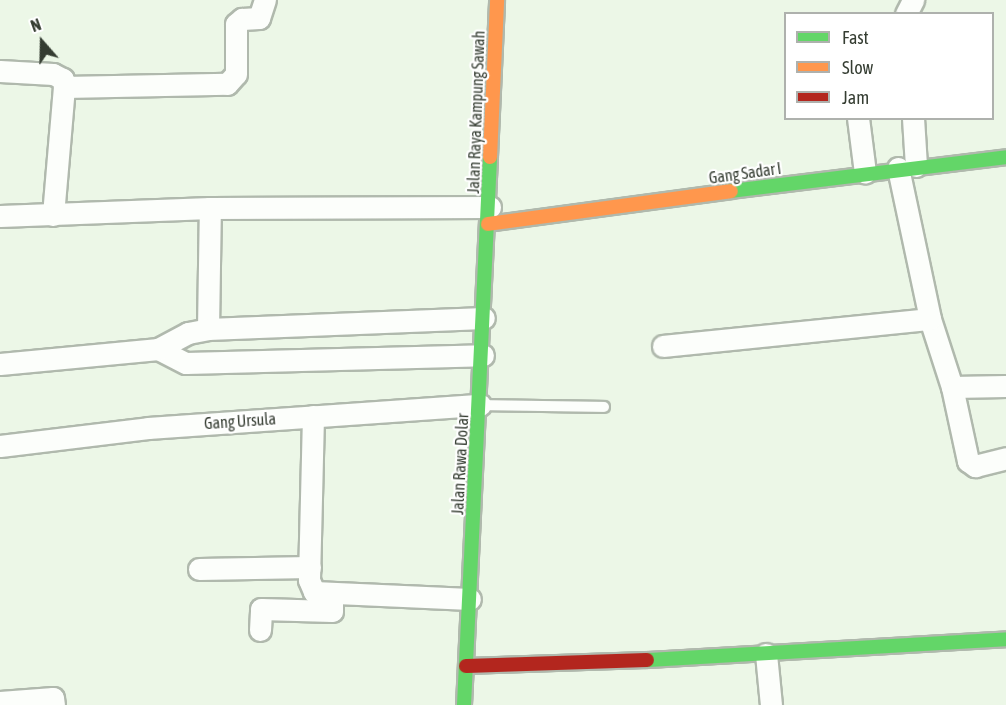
<!DOCTYPE html>
<html>
<head>
<meta charset="utf-8">
<style>
	body { margin:0 }
	#map { position:relative; width:1006px; height:705px; overflow:hidden; background:#ecf7e7; font-family:"Asap Condensed",sans-serif }
	div>[style] { position:absolute }
	[style*='--x'] { left:calc(var(--x)*1px); top:calc(var(--y)*1px); width:calc(var(--w)*1px); rotate:calc(var(--a)*1deg) }
	.roads { filter:drop-shadow(2px 0 #b0b9ad) drop-shadow(-2px 0 #b0b9ad) drop-shadow(0 2px #b0b9ad) drop-shadow(0 -2px #b0b9ad) }
	.lane>* { height:10px; margin:-5px; padding:0 5px; transform-origin:5px; border-radius:5px; background:#fcfefb }
	.street>* { height:21px; margin:-10.5px; padding:0 10.5px; transform-origin:10.5px; border-radius:10.5px; background:#fcfefb }
	.fast>* { height:14px; margin:-7px; padding:0 7px; transform-origin:7px; border-radius:7px; background:#63d668 }
	.slow>* { height:14px; margin:-7px; padding:0 7px; transform-origin:7px; border-radius:7px; background:#ff974d }
	.jam>* { height:14px; margin:-7px; padding:0 7px; transform-origin:7px; border-radius:7px; background:#b3261e }
	span { translate:-50% -50%; white-space:nowrap; text-align:center; line-height:1.15; -webkit-text-stroke:4.5px #fff; paint-order:stroke }
	.street-label { font-size:16px; color:#353d32 }
	.legend { position:absolute; left:784px; top:12px; width:210px; height:108px; box-sizing:border-box; background:#fff; border:2px solid #aeb1ad; margin:0; padding:8px 10px; list-style:none; font-size:18px; color:#353d32 }
	.legend li { display:flex; align-items:center; gap:12px; height:30px }
	.legend b { width:30px; border:2px solid #aeb1ad }
	.north { position:absolute; left:12px; top:12px; width:60px; height:60px; -webkit-text-stroke:4px #fff; paint-order:stroke; rotate:340deg; font-size:16px; font-weight:700; line-height:24px; text-align:center; color:#353d32 }
	.north::after { content:''; display:block; margin:auto; width:21px; height:27px; background:#353d32; clip-path:polygon(50% 0,100% 100%,50% 72%,0 100%) }
</style>
</head>
<body>
<div id="map">
	<div class="roads">
		<div class="lane">
			<i style="--x:481;--y:405;--w:123;--a:0.9"></i>
		</div>
		<div class="street">
			<i style="--x:906;--y:14;--w:16;--a:-63"></i>
			<i style="--x:0;--y:71;--w:53;--a:3.2"></i>
			<i style="--x:53;--y:74;--w:11;--a:27"></i>
			<i style="--x:63;--y:79;--w:8;--a:83"></i>
			<i style="--x:858;--y:118;--w:55;--a:82.7"></i>
			<i style="--x:913;--y:118;--w:48;--a:86.4"></i>
			<i style="--x:898;--y:168;--w:154;--a:78"></i>
			<i style="--x:930;--y:319;--w:71;--a:72.1"></i>
			<i style="--x:952;--y:387;--w:76;--a:77.8"></i>
			<i style="--x:968;--y:461;--w:9;--a:36"></i>
			<i style="--x:975;--y:466;--w:32;--a:-14"></i>
			<i style="--x:53;--y:215;--w:128;--a:-85.1"></i>
			<i style="--x:64;--y:87;--w:163;--a:-1.1"></i>
			<i style="--x:227;--y:84;--w:13;--a:-48"></i>
			<i style="--x:236;--y:74;--w:50;--a:-90"></i>
			<i style="--x:236;--y:24;--w:8;--a:-40"></i>
			<i style="--x:242;--y:19;--w:17;--a:-3"></i>
			<i style="--x:259;--y:18;--w:19;--a:-72"></i>
			<i style="--x:0;--y:216;--w:210;--a:-2.2"></i>
			<i style="--x:210;--y:208;--w:280;--a:-0.2"></i>
			<i style="--x:208;--y:329;--w:121;--a:-89.1"></i>
			<i style="--x:663;--y:346;--w:268;--a:-5.8"></i>
			<i style="--x:158;--y:349;--w:31;--a:27"></i>
			<i style="--x:186;--y:363;--w:297;--a:-1.5"></i>
			<i style="--x:0;--y:364;--w:159;--a:-5.4"></i>
			<i style="--x:158;--y:349;--w:34;--a:-28"></i>
			<i style="--x:188;--y:333;--w:20;--a:-11"></i>
			<i style="--x:208;--y:329;--w:276;--a:-2.3"></i>
			<i style="--x:952;--y:387;--w:54;--a:-1.1"></i>
			<i style="--x:313;--y:416;--w:164;--a:91.4"></i>
			<i style="--x:309;--y:580;--w:13;--a:67"></i>
			<i style="--x:314;--y:592;--w:156;--a:2.6"></i>
			<i style="--x:0;--y:446;--w:149;--a:-6.9"></i>
			<i style="--x:148;--y:428;--w:333;--a:-4"></i>
			<i style="--x:199;--y:569;--w:111;--a:-1"></i>
			<i style="--x:260;--y:630;--w:21;--a:-87"></i>
			<i style="--x:261;--y:609;--w:71;--a:1.6"></i>
			<i style="--x:332;--y:611;--w:17;--a:-90"></i>
			<i style="--x:766;--y:654;--w:51;--a:84.4"></i>
			<i style="--x:0;--y:702;--w:53;--a:-4.3"></i>
			<i style="--x:53;--y:698;--w:7;--a:82"></i>
		</div>
		<div class="fast">
			<i style="--x:731;--y:191;--w:277;--a:-7"></i>
			<i style="--x:647;--y:660;--w:360;--a:-3.3"></i>
			<i style="--x:464;--y:705;--w:549;--a:-87.28"></i>
		</div>
		<div class="slow">
			<i style="--x:490;--y:157;--w:157;--a:-87.4"></i>
			<i style="--x:488;--y:224;--w:245;--a:-7.7"></i>
		</div>
		<div class="jam">
			<i style="--x:466;--y:666;--w:181;--a:-1.9"></i>
		</div>
	</div>
	<div class="street-label">
		<span style="left:476px;top:112px;rotate:-88deg">Jalan Raya Kampung Sawah</span>
		<span style="left:745px;top:173px;rotate:-8deg">Gang Sadar I</span>
		<span style="left:240px;top:421px;rotate:-4deg">Gang Ursula</span>
		<span style="left:460px;top:464px;rotate:-87deg">Jalan Rawa Dolar</span>
	</div>
	<ul class="legend">
	<li><b style="height:8px;background:#63d668"></b>Fast</li>
	<li><b style="height:8px;background:#ff974d"></b>Slow</li>
	<li><b style="height:8px;background:#b3261e"></b>Jam</li>
	</ul>
	<div class="north">N</div>
</div>
</body>
</html>
